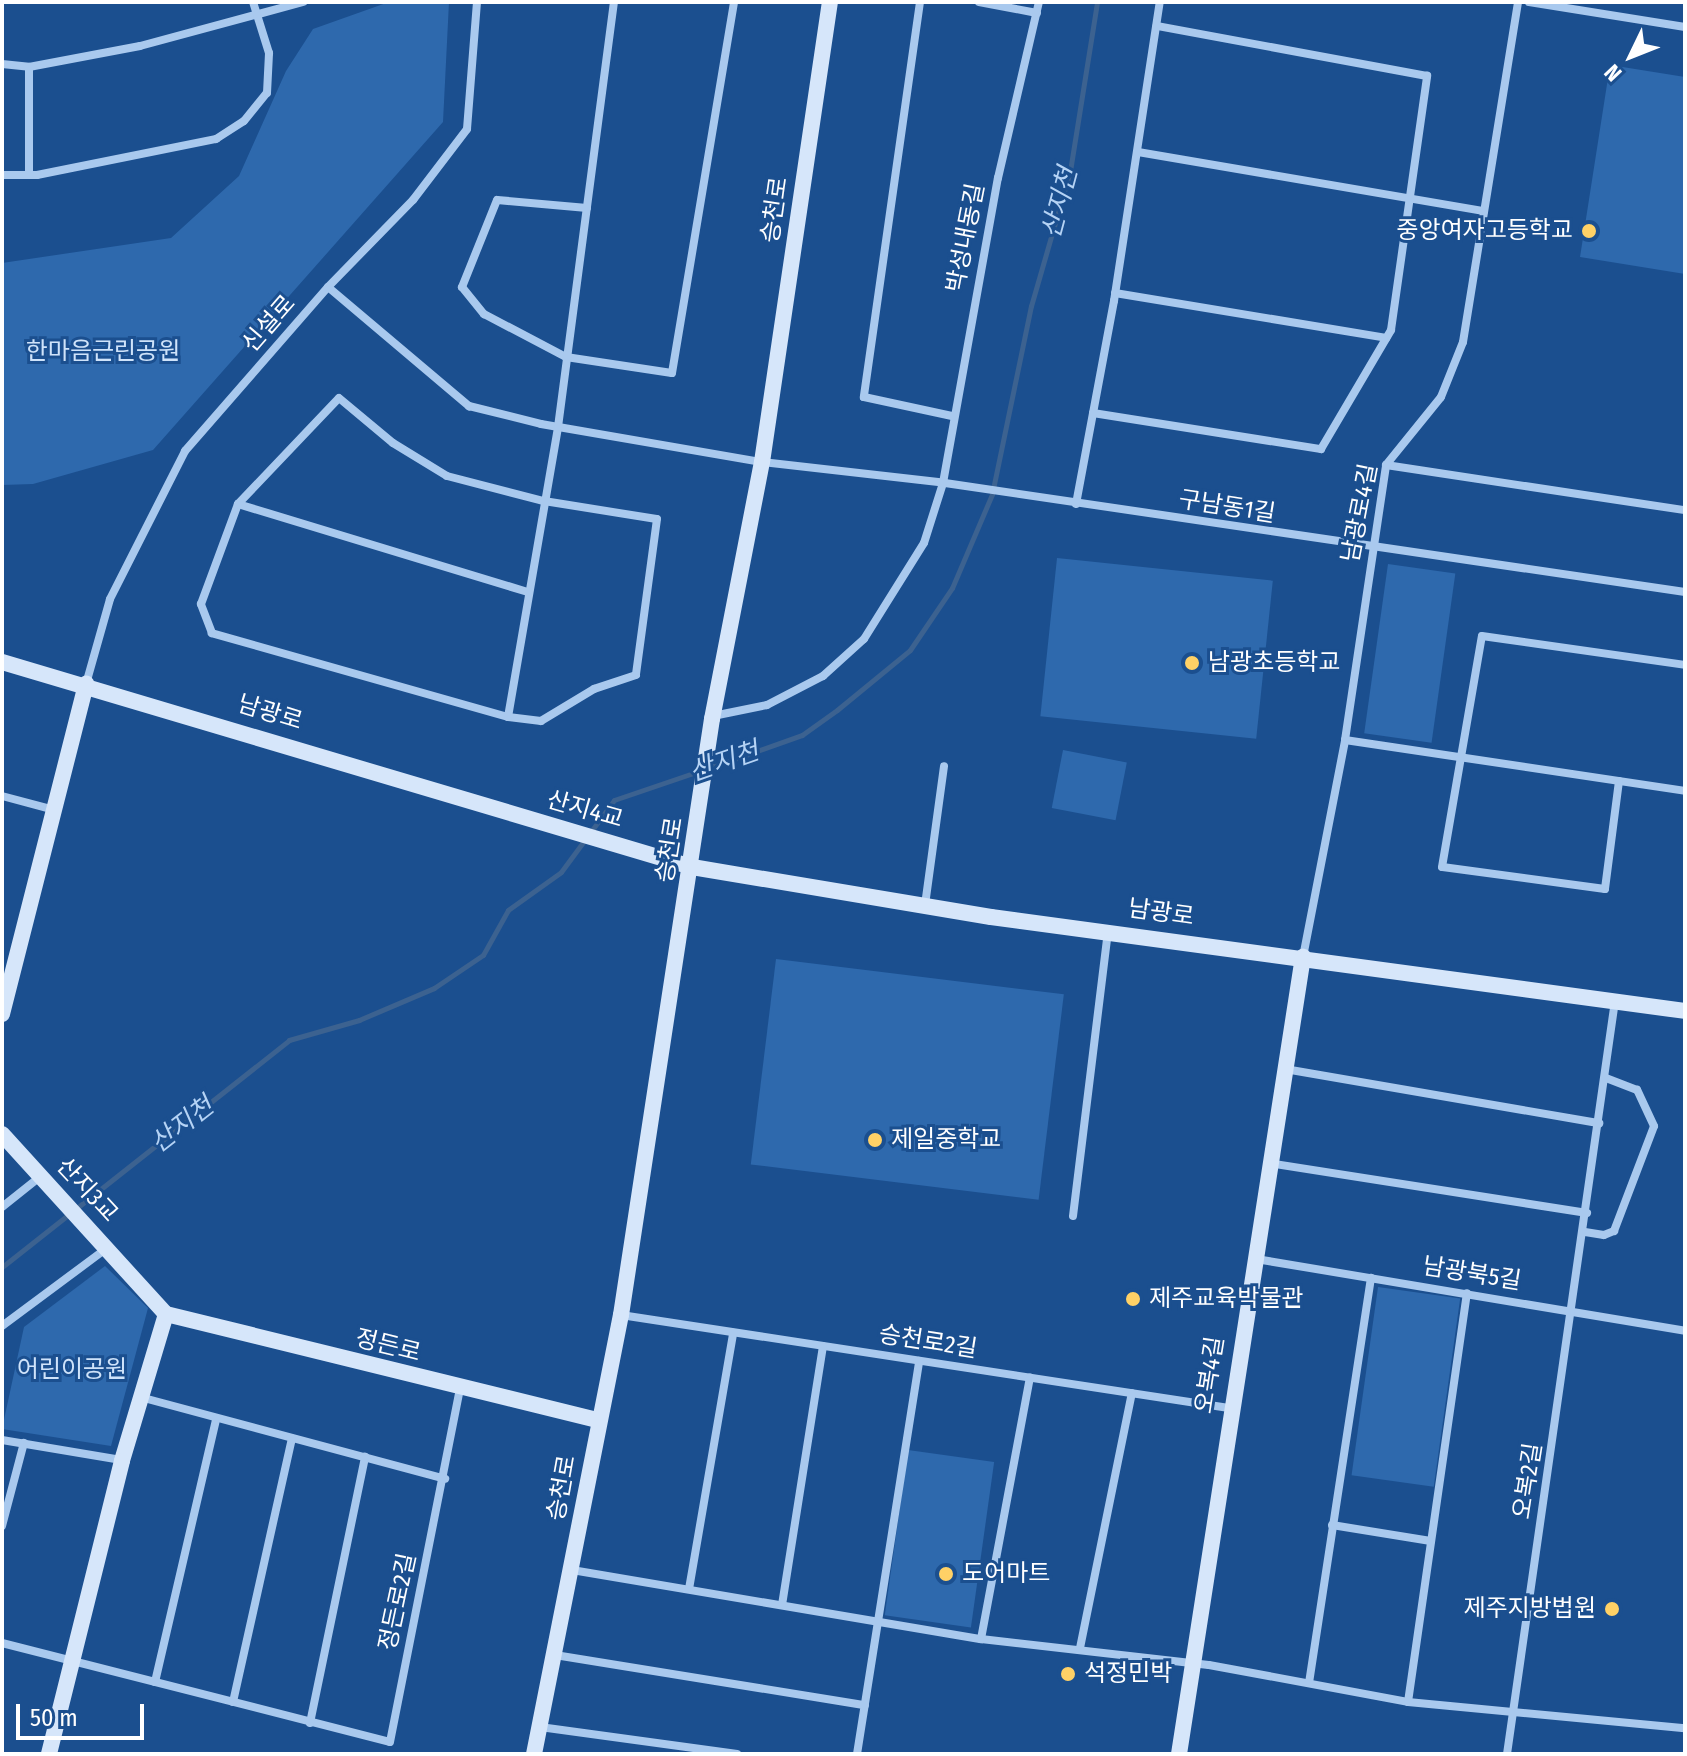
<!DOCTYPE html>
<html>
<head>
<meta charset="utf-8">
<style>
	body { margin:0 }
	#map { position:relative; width:1687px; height:1756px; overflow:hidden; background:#1b4f8f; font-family:"Fira Sans Condensed","Noto Sans KR",sans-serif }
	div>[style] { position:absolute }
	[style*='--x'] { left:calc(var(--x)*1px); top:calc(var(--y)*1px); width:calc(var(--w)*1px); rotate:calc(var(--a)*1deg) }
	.green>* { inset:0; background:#2e69ad; transform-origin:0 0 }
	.stream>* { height:5px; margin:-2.5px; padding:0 2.5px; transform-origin:2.5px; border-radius:2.5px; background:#3c6290 }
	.street>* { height:8px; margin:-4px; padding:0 4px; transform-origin:4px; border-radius:4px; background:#a9c9ee }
	.secondary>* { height:16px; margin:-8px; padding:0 8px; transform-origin:8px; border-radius:8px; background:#d6e6fa }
	.dots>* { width:22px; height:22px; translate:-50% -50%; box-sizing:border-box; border:4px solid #1b4f8f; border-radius:50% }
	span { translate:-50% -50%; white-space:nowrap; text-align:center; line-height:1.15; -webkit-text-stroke:6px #1b4f8f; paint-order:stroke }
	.street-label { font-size:24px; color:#fff }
	.poi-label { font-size:24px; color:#fff }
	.right { translate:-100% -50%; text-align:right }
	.left { translate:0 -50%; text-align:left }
	.park-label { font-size:24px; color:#cfe3fa }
	.water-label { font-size:26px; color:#b5d3f5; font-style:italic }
	.frame { position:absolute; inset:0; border:4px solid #fff; pointer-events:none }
	.north { position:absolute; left:1591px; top:16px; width:80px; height:80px; -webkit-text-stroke:6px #1b4f8f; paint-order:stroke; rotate:227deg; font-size:22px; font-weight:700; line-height:32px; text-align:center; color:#fff }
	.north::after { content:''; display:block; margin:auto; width:28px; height:36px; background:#fff; clip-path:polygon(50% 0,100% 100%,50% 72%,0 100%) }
	.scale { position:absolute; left:16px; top:1704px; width:128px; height:36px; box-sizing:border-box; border:4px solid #fff; border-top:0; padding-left:10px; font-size:24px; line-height:28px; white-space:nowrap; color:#fff; -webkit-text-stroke:6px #1b4f8f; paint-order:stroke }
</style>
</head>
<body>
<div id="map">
	<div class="green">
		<i style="clip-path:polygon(389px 2px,449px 2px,443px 122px,153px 450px,33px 484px,2px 485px,2px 263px,171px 238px,239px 176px,286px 71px,313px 29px)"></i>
		<i style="clip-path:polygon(1610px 65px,1685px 77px,1685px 274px,1580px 257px)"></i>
		<i style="left:1057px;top:558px;width:217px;height:159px;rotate:6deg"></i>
		<i style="left:1388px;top:564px;width:68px;height:171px;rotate:8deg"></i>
		<i style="left:1063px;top:750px;width:65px;height:59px;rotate:11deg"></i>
		<i style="left:776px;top:959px;width:290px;height:207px;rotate:7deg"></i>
		<i style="clip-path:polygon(105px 1266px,148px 1308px,111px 1446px,2px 1429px,24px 1327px)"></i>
		<i style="left:1378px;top:1287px;width:83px;height:190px;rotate:8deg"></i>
		<i style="left:908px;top:1450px;width:87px;height:167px;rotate:8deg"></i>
	</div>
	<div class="stream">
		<i style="--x:709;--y:768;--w:99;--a:-19.5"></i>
		<i style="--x:802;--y:735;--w:43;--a:-35.5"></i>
		<i style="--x:837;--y:710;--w:94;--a:-39.4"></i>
		<i style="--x:910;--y:650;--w:75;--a:-55.9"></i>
		<i style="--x:952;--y:588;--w:102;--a:-66.9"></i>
		<i style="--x:992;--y:494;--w:192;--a:-78.3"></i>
		<i style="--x:1031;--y:306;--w:141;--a:-73.9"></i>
		<i style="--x:1070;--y:171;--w:171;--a:-80.9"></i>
		<i style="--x:2;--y:1267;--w:366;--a:-38.3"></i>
		<i style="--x:289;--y:1040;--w:73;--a:-15.9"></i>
		<i style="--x:359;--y:1020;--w:82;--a:-23.1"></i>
		<i style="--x:434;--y:988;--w:59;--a:-34"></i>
		<i style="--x:483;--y:955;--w:51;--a:-60.9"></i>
		<i style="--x:508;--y:910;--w:65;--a:-35.6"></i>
		<i style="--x:561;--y:872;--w:89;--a:-53.6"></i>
		<i style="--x:614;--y:800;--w:90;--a:-18.8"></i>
	</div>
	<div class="street">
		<i style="--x:920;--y:2;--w:399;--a:98.1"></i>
		<i style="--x:864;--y:397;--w:90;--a:12.2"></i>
		<i style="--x:979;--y:2;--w:59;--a:10.7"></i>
		<i style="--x:1529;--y:2;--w:158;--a:9.1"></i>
		<i style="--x:2;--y:64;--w:27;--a:6"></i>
		<i style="--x:29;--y:67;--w:113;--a:-10.7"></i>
		<i style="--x:140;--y:46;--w:169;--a:-15.1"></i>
		<i style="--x:29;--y:67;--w:108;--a:90"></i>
		<i style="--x:1138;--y:152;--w:351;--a:9.7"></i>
		<i style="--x:2;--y:175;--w:35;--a:0"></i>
		<i style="--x:37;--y:175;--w:183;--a:-11.4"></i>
		<i style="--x:216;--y:139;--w:33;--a:-33"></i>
		<i style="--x:244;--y:121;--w:36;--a:-51"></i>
		<i style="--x:267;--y:93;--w:40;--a:-87.1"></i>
		<i style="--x:269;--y:53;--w:53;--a:-107.4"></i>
		<i style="--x:587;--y:208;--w:90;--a:-174.9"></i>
		<i style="--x:497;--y:200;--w:94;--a:111.9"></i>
		<i style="--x:462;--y:287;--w:35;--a:51"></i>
		<i style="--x:484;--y:314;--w:93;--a:27.7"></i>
		<i style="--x:566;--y:357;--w:107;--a:8.6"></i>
		<i style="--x:672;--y:373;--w:376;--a:-80.5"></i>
		<i style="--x:328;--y:287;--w:185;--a:40.2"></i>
		<i style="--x:469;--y:406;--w:74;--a:14"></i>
		<i style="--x:541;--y:424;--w:224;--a:9.8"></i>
		<i style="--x:762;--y:462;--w:184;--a:6.5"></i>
		<i style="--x:945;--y:483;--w:748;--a:8.38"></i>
		<i style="--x:1115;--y:293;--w:275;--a:9.4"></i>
		<i style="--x:339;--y:398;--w:70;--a:39.8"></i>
		<i style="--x:393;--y:443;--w:63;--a:31.4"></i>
		<i style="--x:447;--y:476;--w:100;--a:14.5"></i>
		<i style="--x:544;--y:501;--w:114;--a:9.1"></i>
		<i style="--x:657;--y:519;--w:157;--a:97.7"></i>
		<i style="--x:636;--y:675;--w:44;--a:161.6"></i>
		<i style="--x:594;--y:689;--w:62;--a:148.9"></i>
		<i style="--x:541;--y:721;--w:33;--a:-173"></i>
		<i style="--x:508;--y:717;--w:308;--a:-164.2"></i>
		<i style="--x:212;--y:633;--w:31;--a:-111"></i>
		<i style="--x:201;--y:604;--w:107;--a:-69.7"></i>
		<i style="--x:238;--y:504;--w:146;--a:-46.4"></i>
		<i style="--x:1093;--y:413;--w:231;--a:9"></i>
		<i style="--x:1321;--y:449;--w:138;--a:-59.5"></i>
		<i style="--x:1391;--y:330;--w:257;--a:-81.9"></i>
		<i style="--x:1427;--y:76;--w:275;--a:-169.5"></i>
		<i style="--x:1386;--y:465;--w:302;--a:8.6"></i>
		<i style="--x:238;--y:504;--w:302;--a:16.9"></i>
		<i style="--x:1076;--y:504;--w:207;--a:-79.4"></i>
		<i style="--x:1114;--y:301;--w:303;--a:-81.3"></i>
		<i style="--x:86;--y:684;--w:88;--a:-74.2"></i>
		<i style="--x:110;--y:599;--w:166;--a:-63.1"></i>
		<i style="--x:185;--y:451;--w:218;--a:-48.9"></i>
		<i style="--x:328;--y:287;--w:122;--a:-45.7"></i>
		<i style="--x:413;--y:200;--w:89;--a:-52.7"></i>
		<i style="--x:467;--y:129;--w:127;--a:-85.5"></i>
		<i style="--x:713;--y:716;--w:55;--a:-11.5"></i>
		<i style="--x:767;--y:705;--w:63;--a:-27.4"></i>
		<i style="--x:823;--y:676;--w:55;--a:-42.1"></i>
		<i style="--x:864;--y:639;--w:113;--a:-58"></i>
		<i style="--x:924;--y:543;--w:63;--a:-72.4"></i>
		<i style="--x:943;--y:483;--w:310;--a:-79.8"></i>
		<i style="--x:998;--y:178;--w:181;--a:-76.9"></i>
		<i style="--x:508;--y:717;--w:294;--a:-80.2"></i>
		<i style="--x:558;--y:427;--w:429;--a:-82.5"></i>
		<i style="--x:1345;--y:740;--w:344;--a:8.5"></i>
		<i style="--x:1619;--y:781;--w:109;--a:97.4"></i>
		<i style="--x:1605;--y:889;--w:164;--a:-172.3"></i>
		<i style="--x:1442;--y:867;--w:234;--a:-80.2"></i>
		<i style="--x:1482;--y:636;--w:205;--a:8.1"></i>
		<i style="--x:2;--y:796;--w:51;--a:14.9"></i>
		<i style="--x:925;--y:905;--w:140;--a:-82.2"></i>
		<i style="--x:1303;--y:957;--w:221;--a:-79"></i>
		<i style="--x:1345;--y:740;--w:278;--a:-81.5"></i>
		<i style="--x:1386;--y:465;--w:87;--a:-51"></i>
		<i style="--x:1441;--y:397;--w:59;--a:-68.2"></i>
		<i style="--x:1463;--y:342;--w:344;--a:-80.8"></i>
		<i style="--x:1285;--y:1069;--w:319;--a:9.8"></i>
		<i style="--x:1268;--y:1163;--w:323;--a:8.9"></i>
		<i style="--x:2;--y:1207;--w:50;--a:-38.5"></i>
		<i style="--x:1073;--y:1216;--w:288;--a:-83"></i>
		<i style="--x:1585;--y:1232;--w:19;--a:9"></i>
		<i style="--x:1604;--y:1235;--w:11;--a:-22"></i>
		<i style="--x:1614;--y:1231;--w:112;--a:-69.1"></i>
		<i style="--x:1654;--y:1126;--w:40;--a:-115"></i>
		<i style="--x:1637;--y:1090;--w:34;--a:-159"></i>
		<i style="--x:1256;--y:1259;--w:435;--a:9.5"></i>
		<i style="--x:621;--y:1315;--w:615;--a:8.7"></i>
		<i style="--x:2;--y:1326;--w:131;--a:-36.6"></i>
		<i style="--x:140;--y:1397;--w:316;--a:15"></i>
		<i style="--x:2;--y:1440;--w:121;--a:9.5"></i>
		<i style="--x:1332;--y:1525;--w:100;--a:9.2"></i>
		<i style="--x:2;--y:1526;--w:86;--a:-75.2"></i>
		<i style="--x:572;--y:1570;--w:415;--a:9.6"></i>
		<i style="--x:981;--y:1639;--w:229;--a:6.5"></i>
		<i style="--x:1209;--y:1665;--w:202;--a:10.5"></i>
		<i style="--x:1408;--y:1702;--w:278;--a:5.4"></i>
		<i style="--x:689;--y:1589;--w:260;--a:-80.2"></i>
		<i style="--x:782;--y:1605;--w:262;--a:-81"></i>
		<i style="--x:981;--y:1639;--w:266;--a:-79.4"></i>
		<i style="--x:2;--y:1643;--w:400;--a:14.3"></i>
		<i style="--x:390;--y:1742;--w:360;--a:-78.8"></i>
		<i style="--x:1080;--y:1648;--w:260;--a:-78.5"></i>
		<i style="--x:555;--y:1655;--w:314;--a:9.2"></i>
		<i style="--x:155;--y:1682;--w:270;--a:-76.9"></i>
		<i style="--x:1309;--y:1683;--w:410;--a:-81.3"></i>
		<i style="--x:233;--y:1702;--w:270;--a:-77.4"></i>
		<i style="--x:1408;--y:1702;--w:413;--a:-81.8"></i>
		<i style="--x:310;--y:1723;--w:272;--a:-78.3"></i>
		<i style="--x:540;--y:1727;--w:199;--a:7.8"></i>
		<i style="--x:857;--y:1754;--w:398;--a:-81"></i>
		<i style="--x:1507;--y:1754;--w:761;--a:-81.84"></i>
	</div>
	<div class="secondary">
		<i style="--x:2;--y:662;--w:720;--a:16.55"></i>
		<i style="--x:692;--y:867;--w:303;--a:9.5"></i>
		<i style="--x:991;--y:917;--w:700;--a:7.71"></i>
		<i style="--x:2;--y:1014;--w:341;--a:-75.7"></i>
		<i style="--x:2;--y:1134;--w:244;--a:47.7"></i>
		<i style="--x:166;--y:1314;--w:153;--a:106.7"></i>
		<i style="--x:122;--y:1461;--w:302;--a:104"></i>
		<i style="--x:166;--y:1314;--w:445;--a:13.8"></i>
		<i style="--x:534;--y:1754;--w:448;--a:-78.8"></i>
		<i style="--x:621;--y:1315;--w:603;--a:-81.32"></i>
		<i style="--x:712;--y:719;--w:262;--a:-79"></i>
		<i style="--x:762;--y:462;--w:465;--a:-81.6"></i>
		<i style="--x:1179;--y:1754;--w:807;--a:-81.16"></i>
	</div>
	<div class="dots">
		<i style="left:1589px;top:231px;background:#ffd166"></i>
		<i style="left:1192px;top:663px;background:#ffd166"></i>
		<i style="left:875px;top:1140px;background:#ffd166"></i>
		<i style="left:1133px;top:1299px;background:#ffd166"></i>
		<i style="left:946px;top:1574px;background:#ffd166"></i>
		<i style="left:1612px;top:1609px;background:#ffd166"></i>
		<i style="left:1068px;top:1674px;background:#ffd166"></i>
	</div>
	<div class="street-label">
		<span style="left:775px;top:210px;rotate:-82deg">승천로</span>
		<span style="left:966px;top:238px;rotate:-79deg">박성내동길</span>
		<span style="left:269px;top:324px;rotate:-49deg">신설로</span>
		<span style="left:1227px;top:507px;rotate:9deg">구남동1길</span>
		<span style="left:1360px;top:513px;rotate:-79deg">남광로4길</span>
		<span style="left:270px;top:713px;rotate:17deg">남광로</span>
		<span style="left:585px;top:810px;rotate:16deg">산지4교</span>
		<span style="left:670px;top:850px;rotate:-81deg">승천로</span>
		<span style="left:1161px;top:913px;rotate:8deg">남광로</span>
		<span style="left:87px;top:1190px;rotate:47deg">산지3교</span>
		<span style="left:1472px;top:1274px;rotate:9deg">남광북5길</span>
		<span style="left:928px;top:1342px;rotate:9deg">승천로2길</span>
		<span style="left:388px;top:1346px;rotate:14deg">정든로</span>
		<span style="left:1210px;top:1375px;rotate:-81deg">오복4길</span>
		<span style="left:1528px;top:1481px;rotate:-81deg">오복2길</span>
		<span style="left:562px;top:1488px;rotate:-80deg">승천로</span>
		<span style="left:398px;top:1602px;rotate:-78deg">정든로2길</span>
	</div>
	<div class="poi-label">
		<span class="right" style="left:1573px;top:231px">중앙여자고등학교</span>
		<span class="left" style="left:1208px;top:663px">남광초등학교</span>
		<span class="left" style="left:891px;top:1140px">제일중학교</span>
		<span class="left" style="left:1149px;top:1299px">제주교육박물관</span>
		<span class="left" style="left:962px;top:1574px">도어마트</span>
		<span class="right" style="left:1596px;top:1609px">제주지방법원</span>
		<span class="left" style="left:1084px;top:1674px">석정민박</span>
	</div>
	<div class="park-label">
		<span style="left:103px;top:352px">한마음근린공원</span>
		<span style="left:72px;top:1370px">어린이공원</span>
	</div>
	<div class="water-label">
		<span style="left:1060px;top:203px;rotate:-75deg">산지천</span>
		<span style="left:724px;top:762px;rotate:-19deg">산지천</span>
		<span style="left:182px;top:1125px;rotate:-38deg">산지천</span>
	</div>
	<div class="frame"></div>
	<div class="north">N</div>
	<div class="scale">50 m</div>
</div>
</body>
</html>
